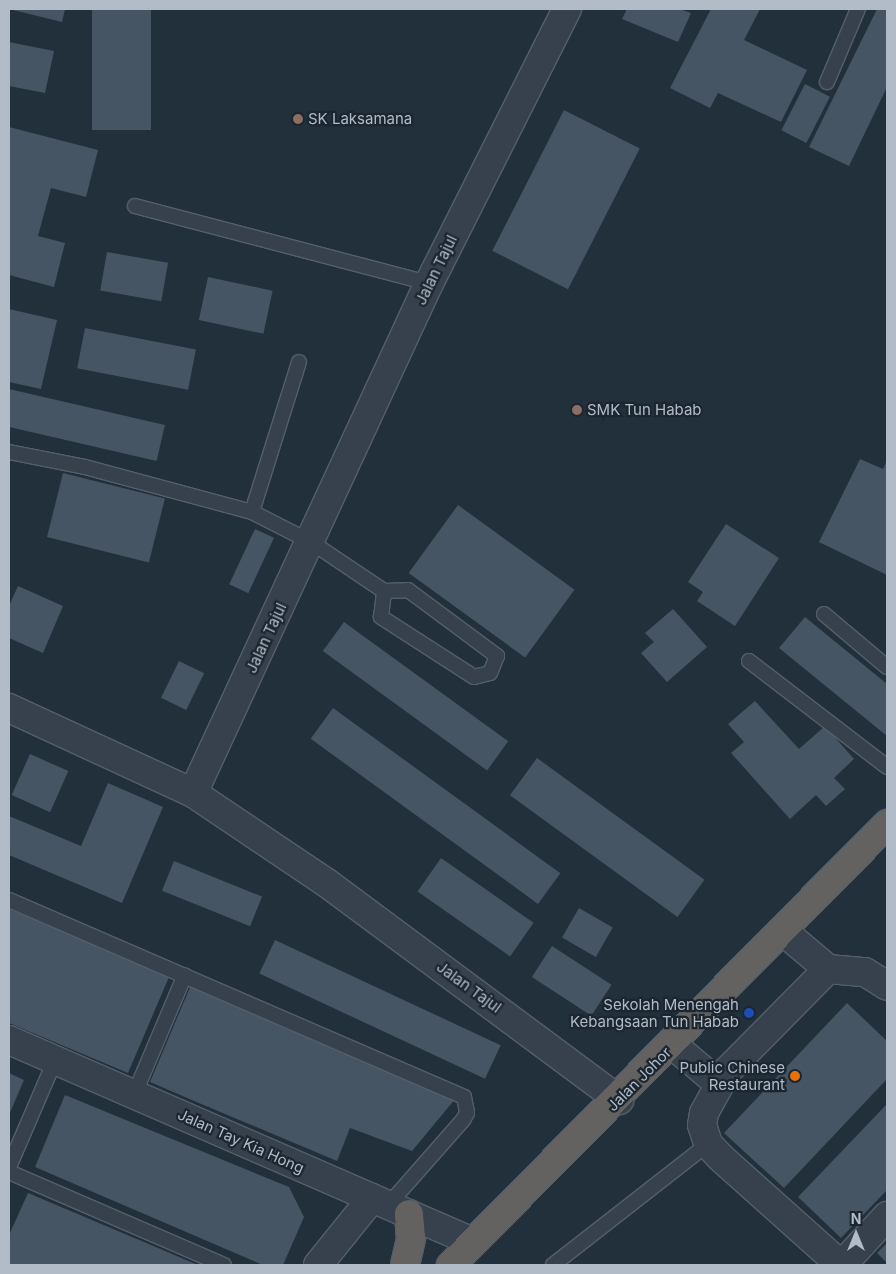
<!DOCTYPE html>
<html>
<head>
<meta charset="utf-8">
<style>
	body { margin:0 }
	#map { position:relative; width:896px; height:1274px; overflow:hidden; background:#22303c; font-family:Inter,sans-serif }
	div>[style] { position:absolute }
	[style*='--x'] { left:calc(var(--x)*1px); top:calc(var(--y)*1px); width:calc(var(--w)*1px); rotate:calc(var(--a)*1deg) }
	.building>* { inset:0; background:#465563; transform-origin:0 0 }
	.roads { filter:drop-shadow(1px 0 #545f6a) drop-shadow(-1px 0 #545f6a) drop-shadow(0 1px #545f6a) drop-shadow(0 -1px #545f6a) }
	.service>* { height:14px; margin:-7px; padding:0 7px; transform-origin:7px; border-radius:7px; background:#36414d }
	.minor>* { height:28px; margin:-14px; padding:0 14px; transform-origin:14px; border-radius:14px; background:#36414d }
	.trunk>* { height:28px; margin:-14px; padding:0 14px; transform-origin:14px; border-radius:14px; background:#646260 }
	.dots>* { width:14px; height:14px; translate:-50% -50%; box-sizing:border-box; border:2px solid #1b2631; border-radius:50% }
	span { translate:-50% -50%; white-space:nowrap; text-align:center; line-height:1.15; -webkit-text-stroke:4.5px #1b2631; paint-order:stroke }
	.poi-label { font-size:15px; color:#b2bcc8 }
	.left { translate:0 -50%; text-align:left }
	.right { translate:-100% -50%; text-align:right }
	.street-label { font-size:15px; color:#b2bcc8 }
	.frame { position:absolute; inset:0; border:10px solid #b2bcc8; pointer-events:none }
	.north { position:absolute; left:831px; top:1209px; width:50px; height:50px; -webkit-text-stroke:4px #1b2631; paint-order:stroke; rotate:0deg; font-size:14px; font-weight:700; line-height:20px; text-align:center; color:#b2bcc8 }
	.north::after { content:''; display:block; margin:auto; width:18px; height:22px; background:#b2bcc8; clip-path:polygon(50% 0,100% 100%,50% 72%,0 100%) }
</style>
</head>
<body>
<div id="map">
	<div class="building">
		<i style="clip-path:polygon(9px 9px,65px 9px,62px 22px)"></i>
		<i style="left:92px;top:9px;width:59px;height:121px"></i>
		<i style="clip-path:polygon(627px 9px,679px 9px,691px 13px,678px 42px,622px 19px)"></i>
		<i style="clip-path:polygon(711px 9px,760px 9px,744px 40px,807px 70px,781px 122px,718px 93px,710px 108px,670px 88px)"></i>
		<i style="clip-path:polygon(877px 9px,887px 9px,887px 87px,849px 166px,809px 147px)"></i>
		<i style="clip-path:polygon(9px 42px,54px 51px,45px 93px,9px 86px)"></i>
		<i style="left:805px;top:84px;width:28px;height:52px;rotate:27deg"></i>
		<i style="left:564px;top:110px;width:85px;height:158px;rotate:27deg"></i>
		<i style="clip-path:polygon(9px 127px,98px 150px,86px 197px,51px 188px,38px 236px,65px 243px,54px 287px,9px 275px)"></i>
		<i style="left:107px;top:252px;width:62px;height:39px;rotate:10deg"></i>
		<i style="left:208px;top:277px;width:66px;height:44px;rotate:12deg"></i>
		<i style="clip-path:polygon(9px 309px,57px 320px,41px 389px,9px 382px)"></i>
		<i style="left:85px;top:328px;width:113px;height:41px;rotate:11deg"></i>
		<i style="left:9px;top:389px;width:160px;height:37px;rotate:13deg"></i>
		<i style="clip-path:polygon(860px 459px,883px 469px,887px 460px,887px 575px,819px 542px)"></i>
		<i style="left:63px;top:473px;width:105px;height:66px;rotate:14deg"></i>
		<i style="left:458px;top:505px;width:144px;height:84px;rotate:36deg"></i>
		<i style="clip-path:polygon(726px 524px,779px 558px,735px 626px,697px 601px,703px 592px,688px 582px)"></i>
		<i style="left:255px;top:529px;width:21px;height:61px;rotate:25deg"></i>
		<i style="clip-path:polygon(18px 586px,63px 606px,43px 653px,9px 638px,9px 606px)"></i>
		<i style="clip-path:polygon(673px 609px,707px 647px,667px 682px,641px 653px,654px 642px,645px 633px)"></i>
		<i style="clip-path:polygon(805px 617px,887px 684px,887px 736px,779px 648px)"></i>
		<i style="left:344px;top:622px;width:203px;height:36px;rotate:36deg"></i>
		<i style="left:179px;top:661px;width:28px;height:41px;rotate:26deg"></i>
		<i style="clip-path:polygon(755px 701px,799px 749px,825px 726px,854px 759px,834px 778px,845px 789px,826px 806px,816px 795px,790px 819px,731px 753px,744px 742px,728px 724px)"></i>
		<i style="left:333px;top:708px;width:281px;height:38px;rotate:36deg"></i>
		<i style="left:30px;top:754px;width:42px;height:45px;rotate:24deg"></i>
		<i style="left:537px;top:758px;width:207px;height:46px;rotate:36deg"></i>
		<i style="clip-path:polygon(108px 783px,163px 807px,122px 903px,9px 855px,9px 816px,81px 846px)"></i>
		<i style="left:441px;top:858px;width:113px;height:41px;rotate:35deg"></i>
		<i style="left:174px;top:861px;width:95px;height:32px;rotate:22deg"></i>
		<i style="left:579px;top:908px;width:39px;height:34px;rotate:30deg"></i>
		<i style="clip-path:polygon(9px 909px,169px 977px,128px 1073px,9px 1023px)"></i>
		<i style="left:275px;top:940px;width:249px;height:37px;rotate:25deg"></i>
		<i style="left:552px;top:946px;width:71px;height:37px;rotate:33deg"></i>
		<i style="clip-path:polygon(191px 985px,456px 1098px,412px 1151px,350px 1128px,337px 1161px,199px 1103px,150px 1082px)"></i>
		<i style="clip-path:polygon(847px 1003px,887px 1041px,887px 1079px,784px 1188px,724px 1133px)"></i>
		<i style="clip-path:polygon(9px 1073px,24px 1080px,9px 1115px)"></i>
		<i style="clip-path:polygon(65px 1095px,289px 1187px,304px 1217px,283px 1265px,263px 1265px,35px 1167px)"></i>
		<i style="clip-path:polygon(887px 1104px,887px 1190px,841px 1238px,798px 1197px)"></i>
		<i style="clip-path:polygon(28px 1193px,151px 1245px,198px 1265px,9px 1265px,9px 1235px)"></i>
		<i style="clip-path:polygon(887px 1243px,887px 1263px,877px 1253px)"></i>
	</div>
	<div class="roads">
		<div class="service">
			<i style="--x:827;--y:82;--w:79;--a:-67"></i>
			<i style="--x:135;--y:206;--w:304;--a:14.7"></i>
			<i style="--x:9;--y:452;--w:77;--a:11.2"></i>
			<i style="--x:85;--y:467;--w:173;--a:15.1"></i>
			<i style="--x:252;--y:512;--w:66;--a:27"></i>
			<i style="--x:311;--y:542;--w:88;--a:33.9"></i>
			<i style="--x:384;--y:591;--w:24;--a:-2"></i>
			<i style="--x:408;--y:590;--w:111;--a:36.6"></i>
			<i style="--x:497;--y:656;--w:18;--a:112"></i>
			<i style="--x:490;--y:673;--w:16;--a:166"></i>
			<i style="--x:474;--y:677;--w:111;--a:-147.2"></i>
			<i style="--x:381;--y:617;--w:26;--a:-83"></i>
			<i style="--x:252;--y:512;--w:157;--a:-72.6"></i>
			<i style="--x:824;--y:614;--w:82;--a:40.1"></i>
			<i style="--x:749;--y:661;--w:174;--a:37.5"></i>
			<i style="--x:9;--y:900;--w:496;--a:23.4"></i>
			<i style="--x:464;--y:1097;--w:16;--a:79"></i>
			<i style="--x:467;--y:1113;--w:8;--a:120"></i>
			<i style="--x:463;--y:1120;--w:113;--a:131.4"></i>
			<i style="--x:134;--y:1095;--w:130;--a:-67"></i>
			<i style="--x:9;--y:1167;--w:116;--a:-66.7"></i>
			<i style="--x:9;--y:1172;--w:234;--a:23.4"></i>
			<i style="--x:553;--y:1265;--w:197;--a:-38"></i>
		</div>
		<div class="minor">
			<i style="--x:567;--y:9;--w:307;--a:116.7"></i>
			<i style="--x:429;--y:283;--w:562;--a:114.83"></i>
			<i style="--x:193;--y:793;--w:161;--a:33.9"></i>
			<i style="--x:327;--y:883;--w:364;--a:36.6"></i>
			<i style="--x:9;--y:708;--w:203;--a:24.8"></i>
			<i style="--x:784;--y:932;--w:57;--a:40.1"></i>
			<i style="--x:828;--y:969;--w:37;--a:5"></i>
			<i style="--x:865;--y:972;--w:26;--a:32"></i>
			<i style="--x:828;--y:969;--w:144;--a:134.7"></i>
			<i style="--x:727;--y:1071;--w:48;--a:118.7"></i>
			<i style="--x:704;--y:1113;--w:12;--a:99"></i>
			<i style="--x:702;--y:1125;--w:20;--a:72"></i>
			<i style="--x:708;--y:1144;--w:18;--a:47"></i>
			<i style="--x:720;--y:1157;--w:162;--a:41.8"></i>
			<i style="--x:9;--y:1040;--w:506;--a:23.53"></i>
			<i style="--x:673;--y:1045;--w:59;--a:40.2"></i>
			<i style="--x:318;--y:1265;--w:86;--a:-51.1"></i>
			<i style="--x:842;--y:1265;--w:67;--a:-47.4"></i>
		</div>
		<div class="trunk">
			<i style="--x:405;--y:1265;--w:28;--a:-77"></i>
			<i style="--x:411;--y:1238;--w:24;--a:-95"></i>
			<i style="--x:451;--y:1265;--w:620;--a:-45.33"></i>
		</div>
	</div>
	<div class="dots">
		<i style="left:298px;top:119px;background:#8d6e63"></i>
		<i style="left:577px;top:410px;background:#8d6e63"></i>
		<i style="left:749px;top:1013px;background:#1a4fb4"></i>
		<i style="left:795px;top:1076px;background:#e8710a"></i>
	</div>
	<div class="poi-label">
		<span class="left" style="left:308px;top:119px">SK Laksamana</span>
		<span class="left" style="left:587px;top:410px">SMK Tun Habab</span>
		<span class="right" style="left:739px;top:1013px">Sekolah Menengah<br>Kebangsaan Tun Habab</span>
		<span class="right" style="left:785px;top:1076px">Public Chinese<br>Restaurant</span>
	</div>
	<div class="street-label">
		<span style="left:436px;top:270px;rotate:-64deg">Jalan Tajul</span>
		<span style="left:266px;top:638px;rotate:-65deg">Jalan Tajul</span>
		<span style="left:469px;top:987px;rotate:36deg">Jalan Tajul</span>
		<span style="left:639px;top:1079px;rotate:-45deg">Jalan Johor</span>
		<span style="left:241px;top:1141px;rotate:24deg">Jalan Tay Kia Hong</span>
	</div>
	<div class="frame"></div>
	<div class="north">N</div>
</div>
</body>
</html>
